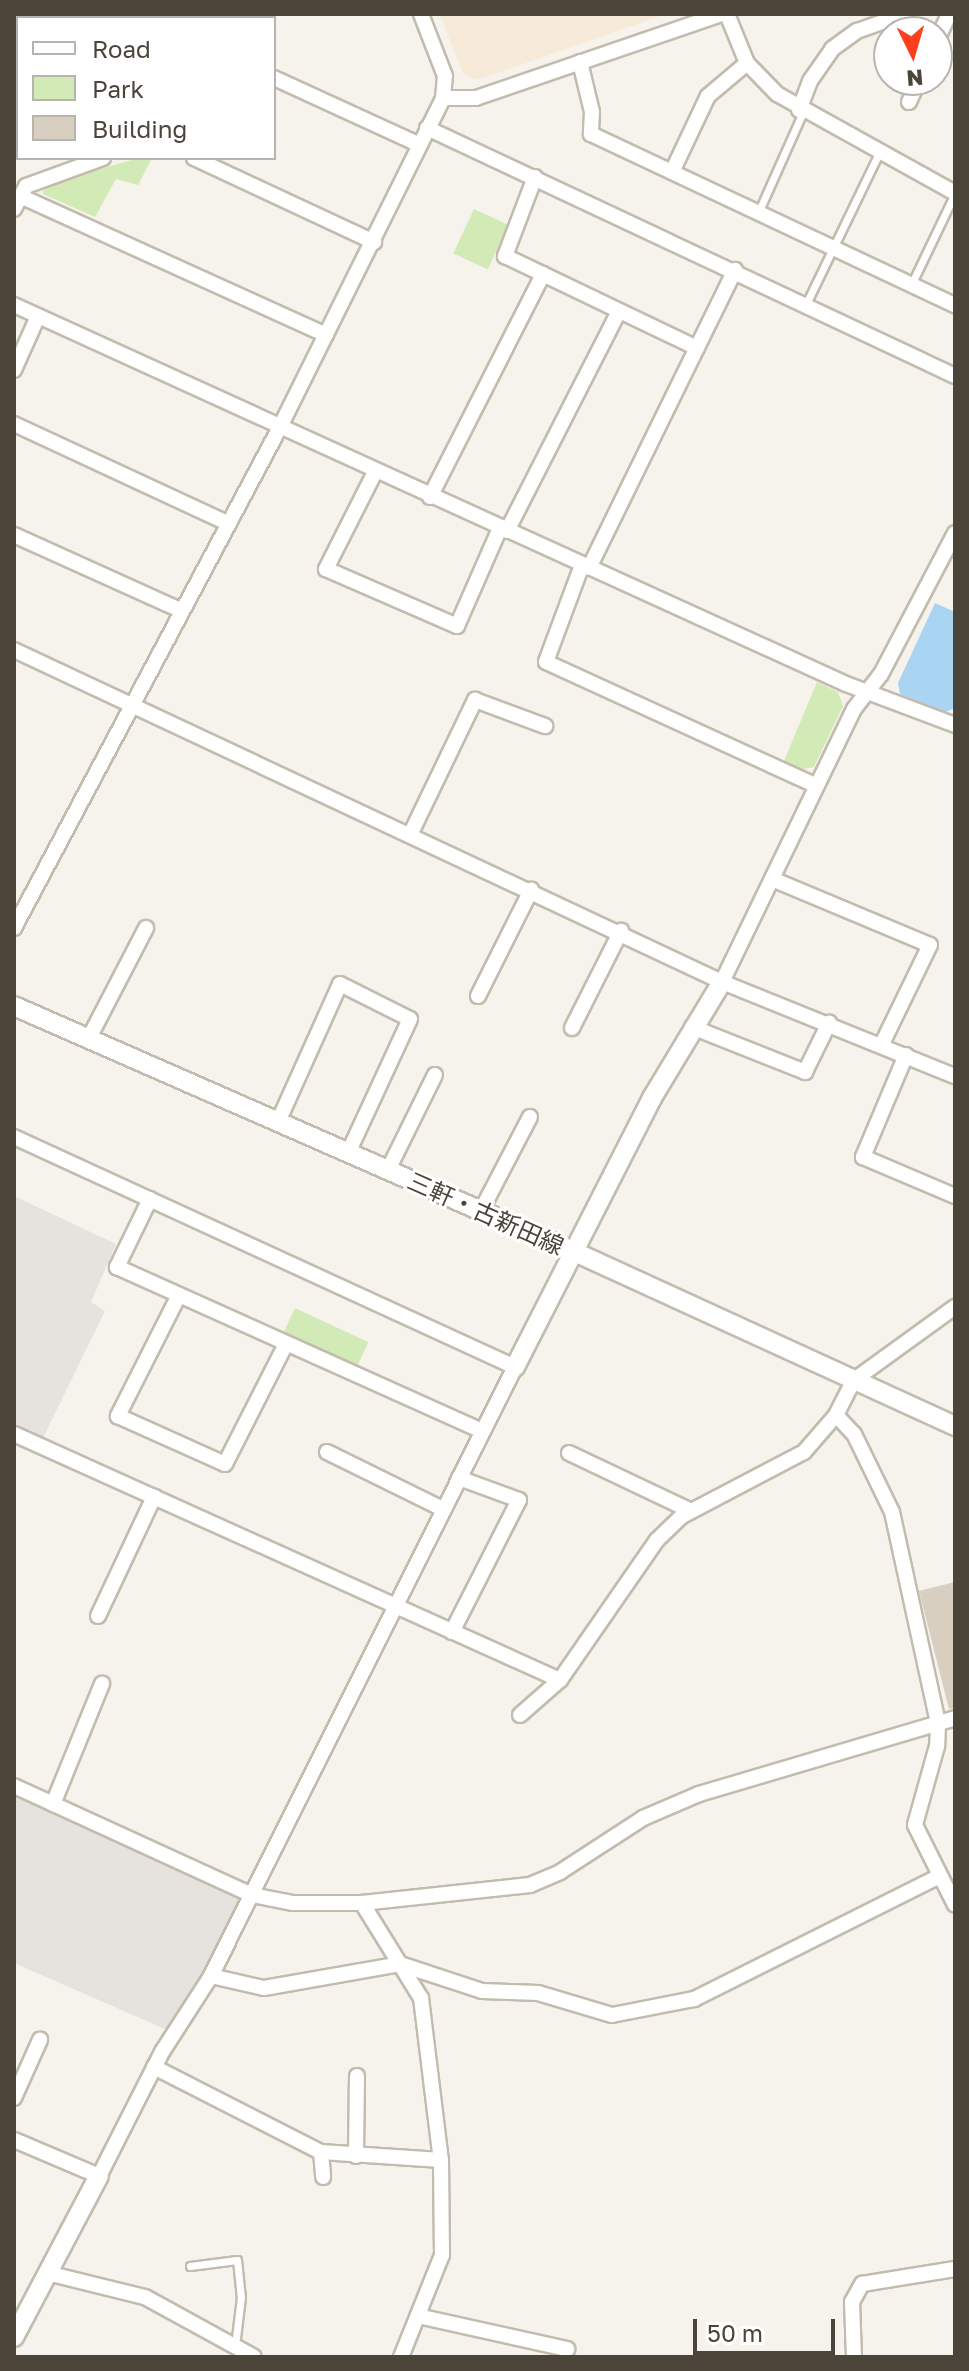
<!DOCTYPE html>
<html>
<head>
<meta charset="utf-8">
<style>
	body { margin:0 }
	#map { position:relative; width:969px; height:2371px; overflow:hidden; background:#f6f3ec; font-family:"Golos Text","Noto Sans JP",sans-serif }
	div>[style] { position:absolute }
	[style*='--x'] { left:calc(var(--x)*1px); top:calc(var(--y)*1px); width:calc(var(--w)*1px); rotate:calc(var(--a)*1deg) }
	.commercial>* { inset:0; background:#f7ead8 }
	.industrial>* { inset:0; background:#e6e2dd }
	.green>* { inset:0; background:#d2eab5; transform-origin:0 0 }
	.water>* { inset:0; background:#a9d4f2 }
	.building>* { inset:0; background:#d8cfc1 }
	.roads { filter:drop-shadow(2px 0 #c2bbae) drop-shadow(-2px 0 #c2bbae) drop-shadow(0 2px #c2bbae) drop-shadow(0 -2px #c2bbae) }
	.service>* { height:7px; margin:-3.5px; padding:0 3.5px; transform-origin:3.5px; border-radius:3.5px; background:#fff }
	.minor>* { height:14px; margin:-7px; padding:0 7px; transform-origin:7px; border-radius:7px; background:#fff }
	.tertiary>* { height:18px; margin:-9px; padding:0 9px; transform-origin:9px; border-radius:9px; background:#fff }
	span { translate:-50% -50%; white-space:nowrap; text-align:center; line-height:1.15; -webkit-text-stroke:6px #fff; paint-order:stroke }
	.street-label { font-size:24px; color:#4b4439 }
	.frame { position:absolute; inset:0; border:16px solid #4b4439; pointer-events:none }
	.legend { position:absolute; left:16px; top:16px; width:260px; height:144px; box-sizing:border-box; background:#fff; border:2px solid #b7b4b0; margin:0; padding:10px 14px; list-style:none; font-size:24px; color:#4b4439 }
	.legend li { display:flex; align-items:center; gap:16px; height:40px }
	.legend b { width:40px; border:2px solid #b7b4b0 }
	.north { position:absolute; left:873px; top:16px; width:80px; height:80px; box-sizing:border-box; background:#fff; border:2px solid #b7b4b0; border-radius:50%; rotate:175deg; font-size:22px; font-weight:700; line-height:32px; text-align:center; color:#4b4439 }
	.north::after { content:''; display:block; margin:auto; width:28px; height:36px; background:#fc3f1d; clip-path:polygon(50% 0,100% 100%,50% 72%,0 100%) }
	.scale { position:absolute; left:693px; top:2319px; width:142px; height:36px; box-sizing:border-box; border:4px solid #4b4439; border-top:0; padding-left:10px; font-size:24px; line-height:28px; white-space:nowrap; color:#4b4439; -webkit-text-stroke:6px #fff; paint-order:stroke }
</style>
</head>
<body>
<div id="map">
	<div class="commercial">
		<i style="clip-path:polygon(440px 14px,666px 14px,477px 80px,463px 74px)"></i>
	</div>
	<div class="industrial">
		<i style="clip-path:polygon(14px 1196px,116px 1244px,91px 1302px,105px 1311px,42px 1440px,14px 1428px)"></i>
		<i style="clip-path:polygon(14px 1795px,235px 1894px,239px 1902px,174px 2033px,14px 1963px)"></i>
	</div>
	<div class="green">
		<i style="clip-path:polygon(139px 158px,152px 158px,138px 185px,116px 179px,95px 217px,43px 194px,44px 185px)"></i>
		<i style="left:474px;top:209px;width:38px;height:49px;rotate:25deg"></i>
		<i style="clip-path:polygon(817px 682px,838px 692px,843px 706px,814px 767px,802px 769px,784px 761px)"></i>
		<i style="left:295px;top:1308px;width:81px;height:29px;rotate:25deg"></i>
	</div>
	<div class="water">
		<i style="clip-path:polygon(935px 603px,955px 612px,955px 708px,946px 712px,900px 694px,898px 683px)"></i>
	</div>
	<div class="building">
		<i style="clip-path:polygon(955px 1582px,955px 1708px,949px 1709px,919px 1591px)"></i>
	</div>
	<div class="roads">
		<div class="service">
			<i style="--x:758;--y:213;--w:111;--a:-66"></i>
			<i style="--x:911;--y:285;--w:102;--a:-64.4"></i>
			<i style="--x:806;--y:304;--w:168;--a:-64.2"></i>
			<i style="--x:190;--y:2266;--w:47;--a:-7.3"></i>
			<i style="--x:237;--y:2260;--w:37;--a:84"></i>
			<i style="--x:241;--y:2297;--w:49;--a:97"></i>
		</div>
		<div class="minor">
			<i style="--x:42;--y:14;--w:4;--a:76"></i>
			<i style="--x:184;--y:14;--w:4;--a:90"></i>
			<i style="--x:727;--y:14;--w:53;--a:67.8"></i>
			<i style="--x:747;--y:63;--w:43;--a:45.9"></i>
			<i style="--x:777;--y:94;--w:204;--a:29.1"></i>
			<i style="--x:253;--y:18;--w:4;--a:-63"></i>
			<i style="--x:937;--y:40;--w:29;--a:-65"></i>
			<i style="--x:580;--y:62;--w:51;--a:76.5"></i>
			<i style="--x:592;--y:112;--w:22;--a:93"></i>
			<i style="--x:591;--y:134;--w:402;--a:25.2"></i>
			<i style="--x:274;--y:78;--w:158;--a:24.6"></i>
			<i style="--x:443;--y:98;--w:33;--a:0"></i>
			<i style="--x:476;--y:98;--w:260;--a:-18.9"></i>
			<i style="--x:909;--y:102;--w:24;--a:-66"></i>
			<i style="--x:799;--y:110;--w:31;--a:-69"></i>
			<i style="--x:810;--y:81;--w:39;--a:-55"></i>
			<i style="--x:832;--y:49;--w:31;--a:-36"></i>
			<i style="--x:857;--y:31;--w:51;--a:-19.5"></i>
			<i style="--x:14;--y:121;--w:4;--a:-14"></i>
			<i style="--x:427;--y:128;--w:583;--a:25.16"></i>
			<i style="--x:194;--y:158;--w:199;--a:25"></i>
			<i style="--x:672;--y:172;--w:84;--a:-64.7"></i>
			<i style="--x:708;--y:96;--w:51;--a:-40.2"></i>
			<i style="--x:535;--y:177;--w:85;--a:110.8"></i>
			<i style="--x:505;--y:256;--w:213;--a:25.6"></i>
			<i style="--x:20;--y:196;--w:336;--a:24.4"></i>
			<i style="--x:14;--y:209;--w:26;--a:-62"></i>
			<i style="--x:26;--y:186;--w:82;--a:-20"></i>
			<i style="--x:14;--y:305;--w:914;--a:24.49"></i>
			<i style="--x:846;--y:684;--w:116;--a:20.6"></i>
			<i style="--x:14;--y:370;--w:59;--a:-66"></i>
			<i style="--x:14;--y:424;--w:235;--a:24.9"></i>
			<i style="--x:375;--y:472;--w:109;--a:116.8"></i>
			<i style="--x:326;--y:569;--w:143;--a:23.5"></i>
			<i style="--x:457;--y:626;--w:107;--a:-66.3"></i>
			<i style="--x:430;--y:497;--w:250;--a:-63.1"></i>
			<i style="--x:507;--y:531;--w:247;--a:-63"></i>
			<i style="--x:14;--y:535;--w:182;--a:24.3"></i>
			<i style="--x:582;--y:565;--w:103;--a:110.4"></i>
			<i style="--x:546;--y:662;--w:296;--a:24.6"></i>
			<i style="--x:589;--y:568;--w:332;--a:-63.9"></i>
			<i style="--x:14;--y:650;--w:782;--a:25.12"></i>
			<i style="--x:722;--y:982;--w:251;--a:22"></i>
			<i style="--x:411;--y:833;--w:148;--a:-64.3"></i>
			<i style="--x:475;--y:700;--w:75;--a:20.4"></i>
			<i style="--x:772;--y:879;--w:171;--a:22.7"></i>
			<i style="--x:930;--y:945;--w:110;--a:115.9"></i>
			<i style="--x:14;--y:928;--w:565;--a:-62.03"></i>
			<i style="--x:279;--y:429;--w:369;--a:-63.6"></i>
			<i style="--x:443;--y:98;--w:22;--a:-85"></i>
			<i style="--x:445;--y:76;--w:66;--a:-111.2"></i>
			<i style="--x:722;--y:982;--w:303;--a:-64.2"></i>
			<i style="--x:854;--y:709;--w:44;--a:-52.4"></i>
			<i style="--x:881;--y:674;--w:159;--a:-62.3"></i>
			<i style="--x:478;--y:996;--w:119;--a:-63.4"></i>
			<i style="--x:692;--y:1027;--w:122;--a:21.7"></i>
			<i style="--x:805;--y:1072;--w:55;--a:-63.9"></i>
			<i style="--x:572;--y:1028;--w:109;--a:-63.2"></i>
			<i style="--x:89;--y:1038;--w:124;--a:-62.6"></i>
			<i style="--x:906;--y:1055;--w:111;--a:112.9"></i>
			<i style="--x:863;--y:1157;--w:100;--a:23"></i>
			<i style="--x:278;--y:1122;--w:151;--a:-65.8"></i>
			<i style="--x:340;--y:984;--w:78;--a:26.6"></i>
			<i style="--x:410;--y:1019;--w:148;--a:114.8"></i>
			<i style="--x:14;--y:1137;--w:551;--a:24.66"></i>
			<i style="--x:515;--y:1367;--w:681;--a:116.53"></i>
			<i style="--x:211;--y:1976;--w:90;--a:122.8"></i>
			<i style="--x:162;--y:2052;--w:139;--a:116.9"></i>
			<i style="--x:99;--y:2176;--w:92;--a:-157"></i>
			<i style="--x:388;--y:1170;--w:106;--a:-63.7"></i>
			<i style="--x:150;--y:1199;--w:76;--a:115.9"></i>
			<i style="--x:117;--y:1267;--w:400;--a:24.2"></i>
			<i style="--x:481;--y:1211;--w:106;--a:-62.5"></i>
			<i style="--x:179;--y:1295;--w:136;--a:116.8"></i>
			<i style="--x:118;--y:1416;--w:117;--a:24.2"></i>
			<i style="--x:225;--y:1464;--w:135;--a:-63.1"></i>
			<i style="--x:836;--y:1415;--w:26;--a:47"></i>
			<i style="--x:854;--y:1434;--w:87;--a:64"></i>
			<i style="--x:892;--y:1512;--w:216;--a:77.7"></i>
			<i style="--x:938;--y:1723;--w:23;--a:92"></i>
			<i style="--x:937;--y:1746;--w:82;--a:105.6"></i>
			<i style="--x:915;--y:1825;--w:89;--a:63.4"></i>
			<i style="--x:14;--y:1434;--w:599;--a:24.25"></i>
			<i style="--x:327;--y:1452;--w:129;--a:26.2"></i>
			<i style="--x:569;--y:1453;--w:135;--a:25.4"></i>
			<i style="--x:98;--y:1616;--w:132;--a:-64.8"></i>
			<i style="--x:452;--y:1632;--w:148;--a:-63.1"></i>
			<i style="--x:519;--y:1500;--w:64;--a:-159.9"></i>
			<i style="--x:520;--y:1715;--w:53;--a:-41.2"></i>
			<i style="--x:560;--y:1680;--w:170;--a:-55.3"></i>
			<i style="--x:657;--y:1540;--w:35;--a:-44"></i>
			<i style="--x:682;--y:1516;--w:138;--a:-27.7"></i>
			<i style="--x:804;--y:1452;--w:49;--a:-49.1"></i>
			<i style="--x:836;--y:1415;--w:39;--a:-63"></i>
			<i style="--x:854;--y:1380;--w:125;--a:-35.9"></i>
			<i style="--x:14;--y:1786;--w:262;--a:24.6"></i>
			<i style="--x:252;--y:1895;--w:42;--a:11"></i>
			<i style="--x:293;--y:1903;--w:69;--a:0"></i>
			<i style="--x:362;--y:1903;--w:169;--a:-6.1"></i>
			<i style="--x:530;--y:1885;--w:33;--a:-23"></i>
			<i style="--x:560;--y:1872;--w:99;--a:-33"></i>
			<i style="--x:643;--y:1818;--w:61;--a:-23.2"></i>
			<i style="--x:699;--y:1794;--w:267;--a:-16.5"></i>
			<i style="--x:53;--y:1804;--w:130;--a:-67.8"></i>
			<i style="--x:362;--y:1903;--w:112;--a:58.2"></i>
			<i style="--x:421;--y:1998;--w:163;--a:83"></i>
			<i style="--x:441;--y:2160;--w:95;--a:89.4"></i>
			<i style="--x:442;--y:2255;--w:110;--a:111.9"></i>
			<i style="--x:211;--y:1976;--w:54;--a:12.8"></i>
			<i style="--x:264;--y:1988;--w:138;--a:-10"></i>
			<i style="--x:400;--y:1964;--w:86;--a:18.2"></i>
			<i style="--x:482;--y:1991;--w:56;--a:2"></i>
			<i style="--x:538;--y:1993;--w:77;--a:16.6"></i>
			<i style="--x:612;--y:2015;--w:84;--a:-11"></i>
			<i style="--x:694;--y:1999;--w:275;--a:-26.6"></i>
			<i style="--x:154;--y:2067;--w:187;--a:27"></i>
			<i style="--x:321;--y:2152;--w:120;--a:3.8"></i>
			<i style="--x:14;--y:2098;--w:64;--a:-65.9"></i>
			<i style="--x:321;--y:2152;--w:25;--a:85"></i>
			<i style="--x:356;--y:2156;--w:80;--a:-89.3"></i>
			<i style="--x:47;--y:2273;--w:101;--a:13.8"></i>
			<i style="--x:145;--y:2297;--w:124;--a:28.8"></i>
			<i style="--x:418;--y:2316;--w:153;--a:12.5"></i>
			<i style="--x:854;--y:2357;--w:55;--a:-92.1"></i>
			<i style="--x:852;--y:2302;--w:21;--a:-61"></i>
			<i style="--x:862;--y:2284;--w:94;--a:-9.2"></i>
		</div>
		<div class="tertiary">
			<i style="--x:14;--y:1006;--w:615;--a:23.69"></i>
			<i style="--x:577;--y:1253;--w:416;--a:24.6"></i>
			<i style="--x:515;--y:1367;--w:302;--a:-63"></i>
			<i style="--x:652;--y:1098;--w:135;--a:-58.9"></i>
			<i style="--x:14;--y:2337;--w:182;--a:-62.2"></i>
		</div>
	</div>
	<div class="street-label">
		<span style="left:486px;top:1213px;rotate:24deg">三軒・古新田線</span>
	</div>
	<div class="frame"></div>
	<ul class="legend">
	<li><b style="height:10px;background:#fff"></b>Road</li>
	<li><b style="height:22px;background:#d2eab5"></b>Park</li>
	<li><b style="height:22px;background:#d8cfc1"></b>Building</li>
	</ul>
	<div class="north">N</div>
	<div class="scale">50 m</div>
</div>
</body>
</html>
